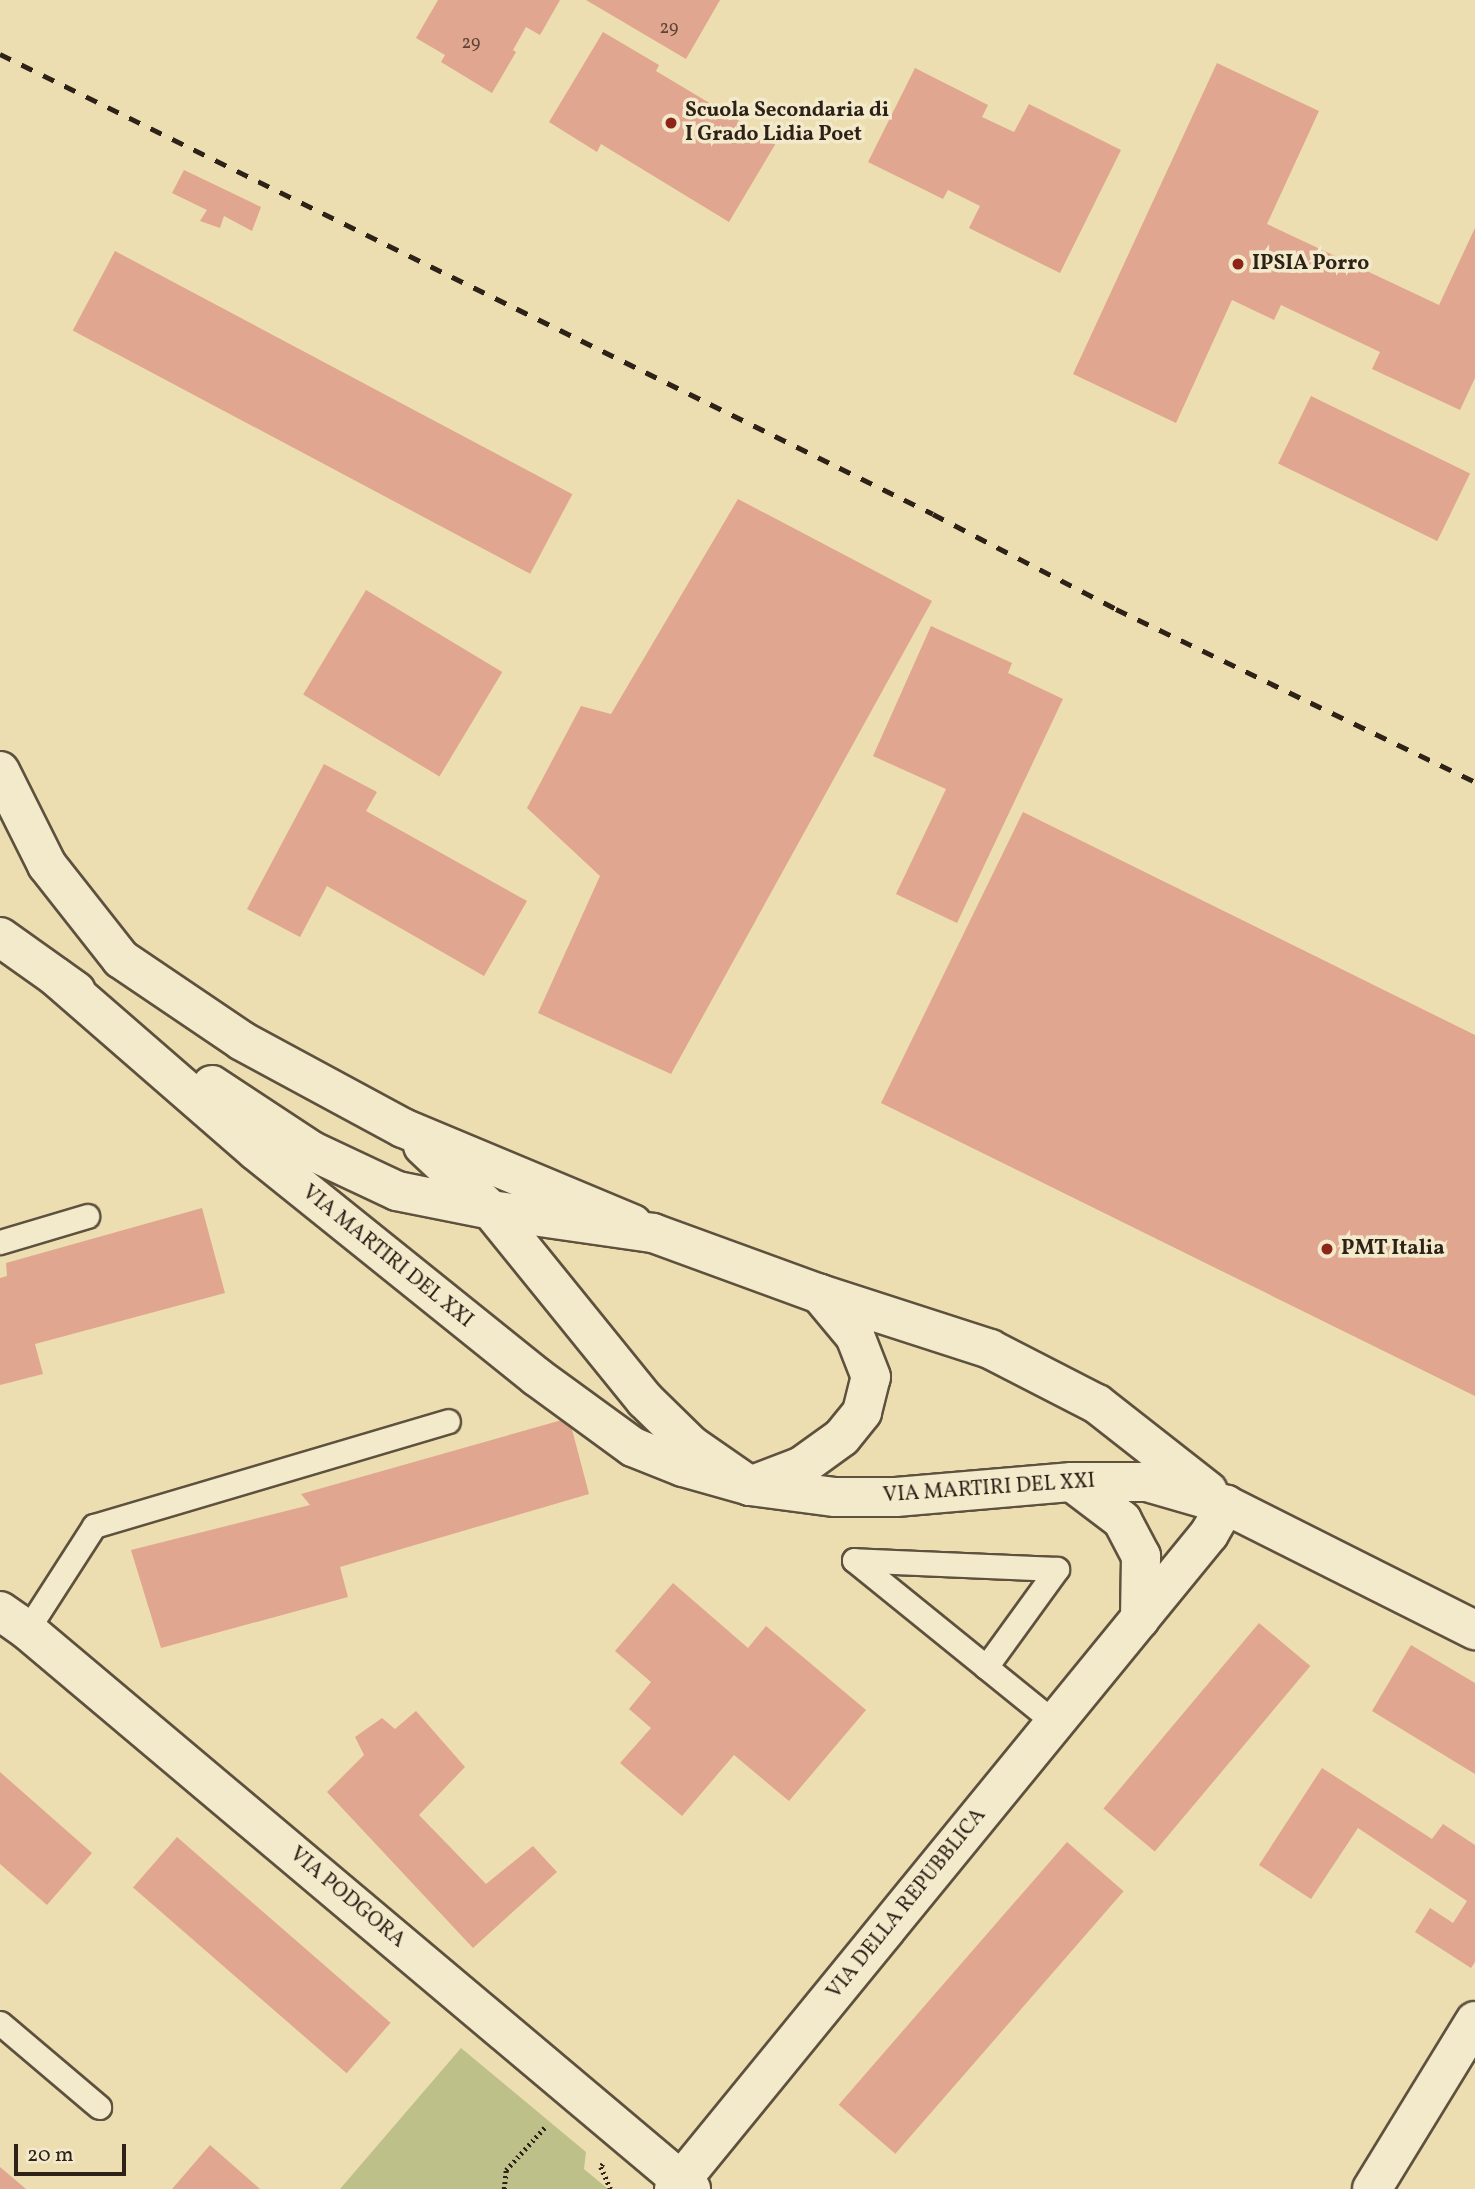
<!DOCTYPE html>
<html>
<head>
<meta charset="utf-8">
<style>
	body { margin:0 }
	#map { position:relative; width:1475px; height:2189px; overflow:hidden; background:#ecdeb1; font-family:Vollkorn,serif }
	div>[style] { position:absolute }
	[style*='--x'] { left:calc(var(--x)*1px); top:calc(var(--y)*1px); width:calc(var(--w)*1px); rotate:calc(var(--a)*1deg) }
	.green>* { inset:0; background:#bdc088 }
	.building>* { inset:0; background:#e1a68f; transform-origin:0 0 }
	.path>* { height:4.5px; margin-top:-2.25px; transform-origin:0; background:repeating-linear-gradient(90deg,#2e2218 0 2px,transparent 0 5.5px) }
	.roads { filter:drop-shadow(2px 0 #5e513e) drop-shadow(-2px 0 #5e513e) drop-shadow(0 2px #5e513e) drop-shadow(0 -2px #5e513e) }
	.lane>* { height:23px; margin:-11.5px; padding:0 11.5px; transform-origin:11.5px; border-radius:11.5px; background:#f3eacc }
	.street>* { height:38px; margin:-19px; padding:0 19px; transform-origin:19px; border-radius:19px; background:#f3eacc }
	.secondary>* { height:38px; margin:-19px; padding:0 19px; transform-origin:19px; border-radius:19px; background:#f3eacc }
	.rail>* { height:5px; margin-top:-2.5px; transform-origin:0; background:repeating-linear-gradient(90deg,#2e2218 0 12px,transparent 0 24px) }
	.dots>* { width:19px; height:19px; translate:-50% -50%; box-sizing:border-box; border:4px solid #f3eacc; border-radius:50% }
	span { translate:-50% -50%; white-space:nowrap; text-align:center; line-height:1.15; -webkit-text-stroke:7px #f3eacc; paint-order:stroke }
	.number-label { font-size:18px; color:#5b4336 }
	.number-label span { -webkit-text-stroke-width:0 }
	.poi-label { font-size:21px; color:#2e2218; font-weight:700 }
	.left { translate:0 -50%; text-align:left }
	.street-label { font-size:21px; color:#2e2218 }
	.scale { position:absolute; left:14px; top:2144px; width:112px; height:32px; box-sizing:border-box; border:4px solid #2e2218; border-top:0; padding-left:9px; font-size:21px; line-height:24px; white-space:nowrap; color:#2e2218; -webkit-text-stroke:5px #f3eacc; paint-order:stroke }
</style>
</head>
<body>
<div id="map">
	<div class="green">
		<i style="clip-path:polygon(461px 2048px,586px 2152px,584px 2169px,608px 2189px,340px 2189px)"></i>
	</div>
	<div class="building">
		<i style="clip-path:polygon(438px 0,560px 0,540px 35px,526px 27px,513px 50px,516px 52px,492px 93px,441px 62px,445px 55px,416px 38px)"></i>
		<i style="clip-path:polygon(586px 0,720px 0,686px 59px)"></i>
		<i style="clip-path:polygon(603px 32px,659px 65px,656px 71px,776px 143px,729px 222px,601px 144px,597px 152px,549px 122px)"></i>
		<i style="clip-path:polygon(1217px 63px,1319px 111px,1267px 224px,1439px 305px,1475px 228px,1475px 378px,1460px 410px,1372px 369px,1380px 352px,1281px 305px,1274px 320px,1232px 300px,1176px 423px,1073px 374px)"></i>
		<i style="clip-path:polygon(915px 68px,988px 105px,982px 117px,1014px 132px,1029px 104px,1121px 150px,1060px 273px,969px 228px,980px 206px,948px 190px,943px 199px,868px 162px)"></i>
		<i style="clip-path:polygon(184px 170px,261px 207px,252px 231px,224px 216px,220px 228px,200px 221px,207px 210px,172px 193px)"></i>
		<i style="left:115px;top:251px;width:518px;height:90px;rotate:28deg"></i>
		<i style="left:1311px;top:396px;width:177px;height:75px;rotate:26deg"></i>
		<i style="clip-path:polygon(738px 499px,932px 601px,671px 1074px,538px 1013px,600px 876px,527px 808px,581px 706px,611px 714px)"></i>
		<i style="left:366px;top:590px;width:159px;height:122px;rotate:31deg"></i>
		<i style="clip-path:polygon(931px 626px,1012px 663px,1008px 673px,1063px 699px,957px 923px,896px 894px,946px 789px,873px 756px)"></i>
		<i style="clip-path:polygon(324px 764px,377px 792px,366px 811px,527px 901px,484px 976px,327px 886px,300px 937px,247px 909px)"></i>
		<i style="clip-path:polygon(1023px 812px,1475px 1035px,1475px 1396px,881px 1103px)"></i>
		<i style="clip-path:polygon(202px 1208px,225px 1293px,35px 1344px,43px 1374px,0 1385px,0 1278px,7px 1276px,6px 1263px)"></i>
		<i style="clip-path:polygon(569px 1418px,589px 1494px,340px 1567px,348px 1597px,161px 1648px,131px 1550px,310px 1505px,301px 1494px)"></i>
		<i style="clip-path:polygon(673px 1583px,748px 1648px,766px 1626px,866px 1710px,789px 1801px,734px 1755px,682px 1816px,620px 1763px,651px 1728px,629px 1709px,651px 1682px,615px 1651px)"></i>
		<i style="left:1259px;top:1623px;width:67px;height:242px;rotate:40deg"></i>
		<i style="clip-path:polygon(1411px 1645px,1475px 1683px,1475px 1774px,1372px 1711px)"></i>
		<i style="clip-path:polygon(416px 1711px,465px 1767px,419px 1815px,486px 1884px,533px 1846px,557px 1872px,473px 1948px,327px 1792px,364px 1755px,355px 1737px,382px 1718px,395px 1729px)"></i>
		<i style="clip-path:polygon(1322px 1768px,1432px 1839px,1443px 1824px,1475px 1845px,1475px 1962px,1471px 1968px,1415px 1932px,1430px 1908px,1453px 1923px,1467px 1901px,1358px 1828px,1311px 1899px,1259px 1865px)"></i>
		<i style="clip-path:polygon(0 1772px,92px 1853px,47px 1905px,0 1864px)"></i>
		<i style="left:177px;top:1837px;width:283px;height:67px;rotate:41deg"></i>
		<i style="left:1067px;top:1842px;width:75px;height:348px;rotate:41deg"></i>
		<i style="clip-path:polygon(210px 2145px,260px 2189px,172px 2189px)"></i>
		<i style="clip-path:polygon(0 2167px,26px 2189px,0 2189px)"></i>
	</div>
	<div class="path">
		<i style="--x:603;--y:2164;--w:4;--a:124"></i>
		<i style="--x:601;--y:2167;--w:24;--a:66"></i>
		<i style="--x:504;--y:2189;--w:19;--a:-84"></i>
		<i style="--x:506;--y:2170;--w:58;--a:-47.8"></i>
	</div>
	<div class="roads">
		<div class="lane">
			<i style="--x:0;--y:1242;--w:91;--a:-16.6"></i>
			<i style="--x:27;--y:1630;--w:124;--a:-57.2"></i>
			<i style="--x:94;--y:1526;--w:369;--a:-16.5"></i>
			<i style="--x:986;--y:1667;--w:121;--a:-54.1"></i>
			<i style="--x:1057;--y:1569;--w:203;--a:-177.5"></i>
			<i style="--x:854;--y:1560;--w:170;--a:39"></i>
			<i style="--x:986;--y:1667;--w:87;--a:39"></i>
			<i style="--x:0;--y:2023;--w:130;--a:40.3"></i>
		</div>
		<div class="street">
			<i style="--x:0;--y:771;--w:105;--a:63.4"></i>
			<i style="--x:47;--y:865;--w:120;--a:51.8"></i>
			<i style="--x:121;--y:959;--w:146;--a:34.1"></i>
			<i style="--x:242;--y:1041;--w:183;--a:28.4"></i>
			<i style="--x:403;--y:1128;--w:249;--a:22.7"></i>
			<i style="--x:423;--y:1146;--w:93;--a:43.3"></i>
			<i style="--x:491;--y:1210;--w:245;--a:51"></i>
			<i style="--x:645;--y:1400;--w:64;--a:44.4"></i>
			<i style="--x:691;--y:1445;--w:72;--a:34.8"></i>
			<i style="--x:750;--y:1486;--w:56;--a:-21"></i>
			<i style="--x:802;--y:1466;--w:49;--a:-35.9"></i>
			<i style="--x:842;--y:1437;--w:32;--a:-51"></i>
			<i style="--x:862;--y:1412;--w:36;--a:-76"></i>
			<i style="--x:871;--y:1377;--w:44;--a:-111.3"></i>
			<i style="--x:855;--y:1336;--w:55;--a:-129.8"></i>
			<i style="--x:1072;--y:1482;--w:63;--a:37.2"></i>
			<i style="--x:1122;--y:1520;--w:41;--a:62.2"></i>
			<i style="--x:1141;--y:1556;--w:63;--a:90.9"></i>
			<i style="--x:0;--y:1611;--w:33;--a:35"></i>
			<i style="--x:27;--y:1630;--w:868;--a:40.09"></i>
			<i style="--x:674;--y:2189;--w:846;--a:-50.76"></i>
			<i style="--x:1209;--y:1534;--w:34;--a:-60"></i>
			<i style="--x:1372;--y:2189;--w:197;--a:-58.5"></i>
		</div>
		<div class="secondary">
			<i style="--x:0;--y:937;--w:93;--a:35.4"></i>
			<i style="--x:56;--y:977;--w:265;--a:41"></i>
			<i style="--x:256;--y:1151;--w:361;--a:38.8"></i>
			<i style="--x:537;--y:1377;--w:119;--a:36.1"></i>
			<i style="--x:633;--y:1447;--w:54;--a:21.8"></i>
			<i style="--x:683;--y:1467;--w:70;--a:15.8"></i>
			<i style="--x:750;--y:1486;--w:86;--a:7.4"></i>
			<i style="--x:835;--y:1497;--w:61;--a:0"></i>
			<i style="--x:896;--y:1497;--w:177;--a:-4.9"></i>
			<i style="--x:1072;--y:1482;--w:75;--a:0"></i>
			<i style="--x:1147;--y:1482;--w:82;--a:16.2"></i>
			<i style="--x:1226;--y:1505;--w:279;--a:26.7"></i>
			<i style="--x:212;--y:1085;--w:120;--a:33.4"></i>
			<i style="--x:312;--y:1151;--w:94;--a:25.2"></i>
			<i style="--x:397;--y:1191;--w:96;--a:11.4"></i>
			<i style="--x:491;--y:1210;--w:164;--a:8.1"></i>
			<i style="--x:653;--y:1233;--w:178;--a:20.1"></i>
			<i style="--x:820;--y:1294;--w:179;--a:17.9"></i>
			<i style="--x:990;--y:1349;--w:120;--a:27.2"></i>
			<i style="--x:1097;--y:1404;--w:141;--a:38.1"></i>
		</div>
	</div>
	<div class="rail">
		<i style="--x:0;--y:54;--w:1040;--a:26.24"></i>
		<i style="--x:933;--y:514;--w:206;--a:27.4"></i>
		<i style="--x:1116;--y:609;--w:399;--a:25.7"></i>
	</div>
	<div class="dots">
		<i style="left:671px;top:123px;background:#8f2418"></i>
		<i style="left:1238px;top:264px;background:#8f2418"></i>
		<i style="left:1327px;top:1249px;background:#8f2418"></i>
	</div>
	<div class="number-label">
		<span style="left:669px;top:29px">29</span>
		<span style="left:471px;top:44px">29</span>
	</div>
	<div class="poi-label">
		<span class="left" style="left:685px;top:123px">Scuola Secondaria di<br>I Grado Lidia Poet</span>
		<span class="left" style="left:1252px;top:264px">IPSIA Porro</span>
		<span class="left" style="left:1341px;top:1249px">PMT Italia</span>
	</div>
	<div class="street-label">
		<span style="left:387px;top:1257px;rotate:39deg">VIA MARTIRI DEL XXI</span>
		<span style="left:989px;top:1489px;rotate:-4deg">VIA MARTIRI DEL XXI</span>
		<span style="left:347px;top:1898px;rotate:40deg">VIA PODGORA</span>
		<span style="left:907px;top:1904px;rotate:-51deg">VIA DELLA REPUBBLICA</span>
	</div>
	<div class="scale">20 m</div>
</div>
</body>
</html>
